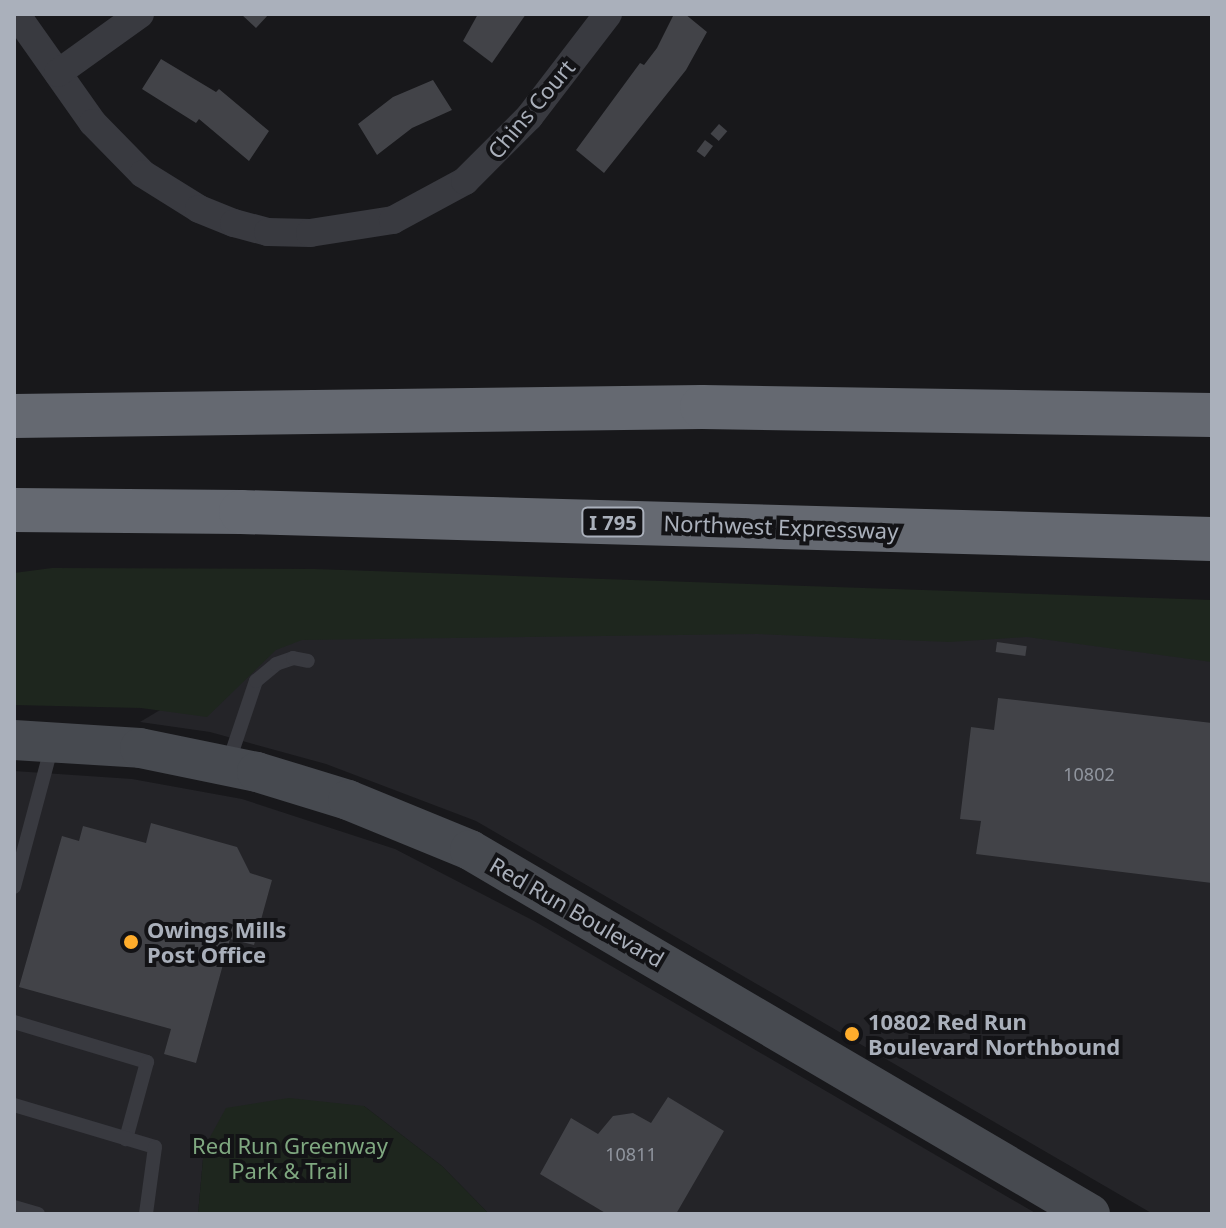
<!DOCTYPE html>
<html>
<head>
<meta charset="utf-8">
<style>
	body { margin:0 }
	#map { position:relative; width:1226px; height:1228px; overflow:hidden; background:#18181b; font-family:"Noto Sans",sans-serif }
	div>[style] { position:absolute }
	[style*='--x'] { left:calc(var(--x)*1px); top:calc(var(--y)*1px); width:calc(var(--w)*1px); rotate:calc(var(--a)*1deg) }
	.built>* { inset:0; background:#242428 }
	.green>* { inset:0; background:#1e261e }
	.building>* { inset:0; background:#424348; transform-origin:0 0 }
	.lane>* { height:14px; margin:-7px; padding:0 7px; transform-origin:7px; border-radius:7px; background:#393a40 }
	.street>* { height:28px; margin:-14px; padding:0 14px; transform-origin:14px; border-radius:14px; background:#393a40 }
	.secondary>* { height:40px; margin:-20px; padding:0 20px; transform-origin:20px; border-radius:20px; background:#474a50 }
	.highway>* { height:44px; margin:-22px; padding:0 22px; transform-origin:22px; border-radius:22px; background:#656971 }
	.dots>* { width:22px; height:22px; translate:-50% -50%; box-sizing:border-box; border:4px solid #131316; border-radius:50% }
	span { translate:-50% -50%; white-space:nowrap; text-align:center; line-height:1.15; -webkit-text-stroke:8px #131316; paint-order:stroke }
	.number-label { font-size:18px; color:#90959e }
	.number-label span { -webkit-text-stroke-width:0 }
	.shield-label span { padding:2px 6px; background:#131316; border:2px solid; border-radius:6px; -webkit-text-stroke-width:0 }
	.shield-label { font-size:20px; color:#aab0bb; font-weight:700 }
	.street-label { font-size:22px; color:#aab0bb }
	.poi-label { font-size:22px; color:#aab0bb; font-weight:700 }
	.left { translate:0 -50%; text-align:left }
	.park-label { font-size:22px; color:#7fa880 }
	.frame { position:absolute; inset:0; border:16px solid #aab0bb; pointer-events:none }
</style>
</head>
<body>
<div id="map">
	<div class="built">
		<i style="clip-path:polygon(320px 614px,535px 615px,1212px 645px,1212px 1214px,1153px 1214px,476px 821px,326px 764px,210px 732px,140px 722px)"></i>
		<i style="clip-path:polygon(14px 771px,132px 779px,242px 799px,395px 849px,534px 921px,1037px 1214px,489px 1214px,442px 1166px,364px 1106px,204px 1148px,198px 1214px,14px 1214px)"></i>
	</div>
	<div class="green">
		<i style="clip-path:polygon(52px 568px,314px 569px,1212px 600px,1212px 662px,1027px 637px,950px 642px,757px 634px,302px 640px,276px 650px,207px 717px,141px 708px,14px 705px,14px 573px)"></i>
		<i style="clip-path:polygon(289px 1098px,364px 1106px,442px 1166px,489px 1214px,198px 1214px,204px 1148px,226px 1108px)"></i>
	</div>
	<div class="building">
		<i style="clip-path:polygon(241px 14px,269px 14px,256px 28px)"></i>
		<i style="clip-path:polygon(478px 14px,526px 14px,492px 63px,463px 41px)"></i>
		<i style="clip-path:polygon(674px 14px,685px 14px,707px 32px,686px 70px,604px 173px,576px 150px,640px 63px,644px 65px,657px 48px)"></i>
		<i style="clip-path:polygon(161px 59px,216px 92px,219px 89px,269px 131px,249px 161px,199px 119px,196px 123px,142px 89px)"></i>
		<i style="clip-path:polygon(433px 80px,452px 110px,412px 128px,377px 155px,358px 124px,393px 97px)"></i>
		<i style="left:719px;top:124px;width:11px;height:13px;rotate:41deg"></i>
		<i style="left:705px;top:140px;width:10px;height:14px;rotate:37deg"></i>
		<i style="left:997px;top:642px;width:30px;height:10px;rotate:8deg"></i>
		<i style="clip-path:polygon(998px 698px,1212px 723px,1212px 883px,976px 854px,981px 821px,960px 819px,971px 727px,994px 730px)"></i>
		<i style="clip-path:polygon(151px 823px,237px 847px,250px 873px,272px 880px,254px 945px,230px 939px,196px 1063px,164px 1054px,171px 1029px,19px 987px,62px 836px,79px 841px,83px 826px,146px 843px)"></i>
		<i style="clip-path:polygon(668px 1097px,724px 1131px,676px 1214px,607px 1214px,540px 1174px,571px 1118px,598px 1134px,613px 1116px,633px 1113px,651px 1123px)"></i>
	</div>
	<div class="lane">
		<i style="--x:228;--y:764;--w:88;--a:-71.4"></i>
		<i style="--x:256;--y:681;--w:26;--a:-40"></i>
		<i style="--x:276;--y:664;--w:18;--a:-19"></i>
		<i style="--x:293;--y:658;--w:15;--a:11"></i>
		<i style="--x:14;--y:887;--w:147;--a:-75"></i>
		<i style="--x:14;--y:1022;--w:139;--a:16.7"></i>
		<i style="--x:147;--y:1062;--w:80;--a:105.3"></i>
		<i style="--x:14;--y:1105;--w:147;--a:16.6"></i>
		<i style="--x:155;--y:1147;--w:68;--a:97.7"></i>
		<i style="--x:14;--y:1207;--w:25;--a:16"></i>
	</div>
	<div class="street">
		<i style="--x:16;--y:14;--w:133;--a:54.8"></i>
		<i style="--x:93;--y:123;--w:71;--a:45.6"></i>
		<i style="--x:143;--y:174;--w:66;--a:32"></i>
		<i style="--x:199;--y:209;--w:38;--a:22"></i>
		<i style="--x:234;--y:223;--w:35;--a:15"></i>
		<i style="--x:268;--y:232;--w:42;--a:1.4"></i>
		<i style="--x:310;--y:233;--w:84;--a:-8.9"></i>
		<i style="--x:393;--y:220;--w:82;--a:-28.4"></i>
		<i style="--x:465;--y:181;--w:91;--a:-45"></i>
		<i style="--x:529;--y:117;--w:130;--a:-52.5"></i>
		<i style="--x:58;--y:73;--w:101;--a:-35.7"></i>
	</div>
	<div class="secondary">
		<i style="--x:14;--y:740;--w:126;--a:3.6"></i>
		<i style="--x:140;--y:748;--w:119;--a:11.6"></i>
		<i style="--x:257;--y:772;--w:95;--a:17.1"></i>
		<i style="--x:348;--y:800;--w:132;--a:22.3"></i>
		<i style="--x:470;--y:850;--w:719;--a:30.42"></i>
	</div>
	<div class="highway">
		<i style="--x:14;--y:416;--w:688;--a:-0.75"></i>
		<i style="--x:702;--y:407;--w:510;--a:0.9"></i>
		<i style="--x:14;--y:510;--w:227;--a:0.5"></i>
		<i style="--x:241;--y:512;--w:971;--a:1.59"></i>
	</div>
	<div class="dots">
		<i style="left:131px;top:942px;background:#ffad2c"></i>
		<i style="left:852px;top:1034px;background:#ffad2c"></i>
	</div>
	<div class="number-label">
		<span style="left:1089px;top:774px">10802</span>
		<span style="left:631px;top:1154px">10811</span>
	</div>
	<div class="shield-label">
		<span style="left:613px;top:522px">I 795</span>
	</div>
	<div class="street-label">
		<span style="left:531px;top:109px;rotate:-50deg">Chins Court</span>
		<span style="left:781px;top:527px;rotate:2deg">Northwest Expressway</span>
		<span style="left:577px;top:912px;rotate:30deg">Red Run Boulevard</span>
	</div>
	<div class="poi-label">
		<span class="left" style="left:147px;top:942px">Owings Mills<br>Post Office</span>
		<span class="left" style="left:868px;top:1034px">10802 Red Run<br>Boulevard Northbound</span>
	</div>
	<div class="park-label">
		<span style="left:290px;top:1158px">Red Run Greenway<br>Park &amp; Trail</span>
	</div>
	<div class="frame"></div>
</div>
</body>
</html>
